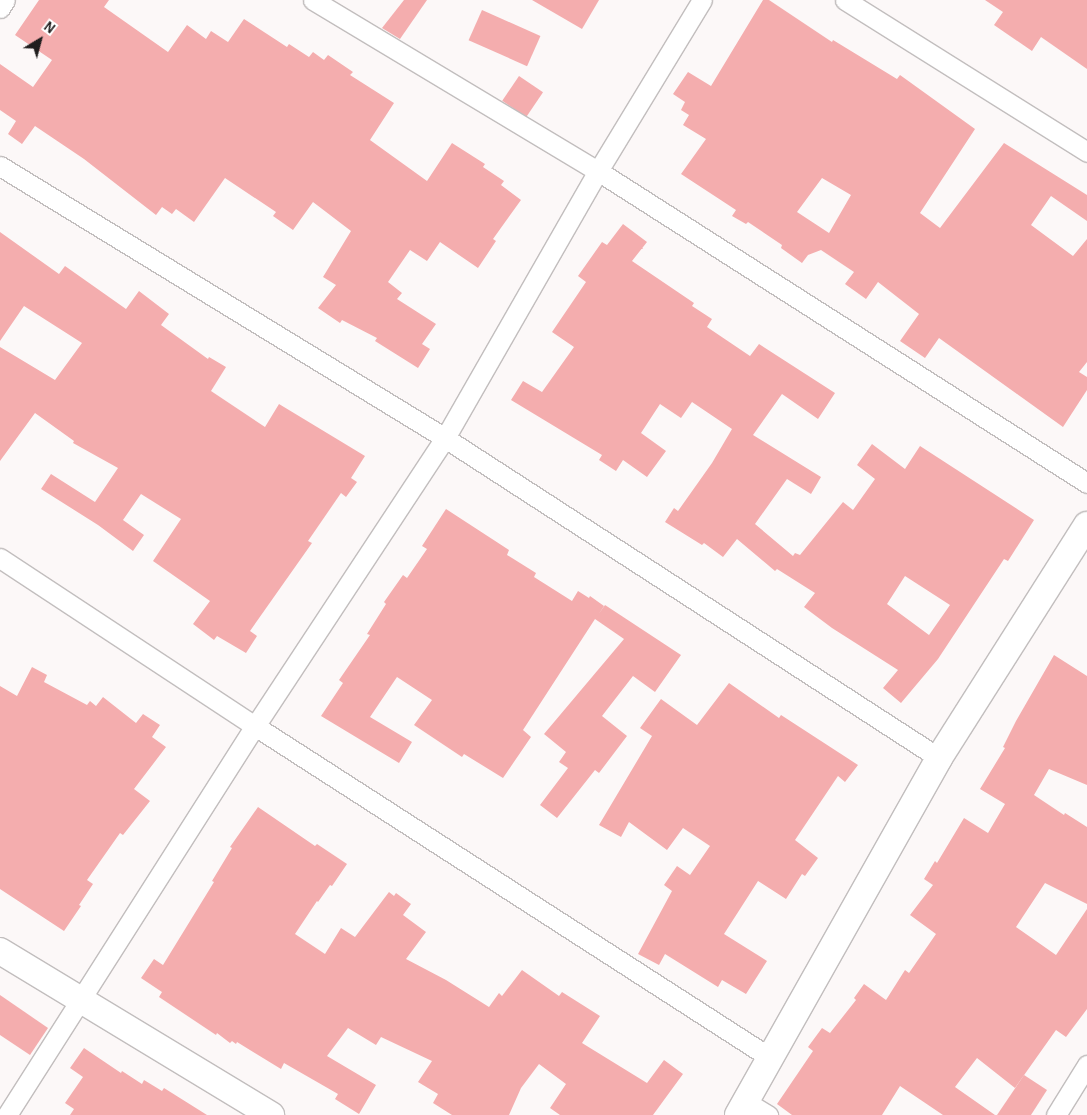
<!DOCTYPE html>
<html>
<head>
<meta charset="utf-8">
<style>
	body { margin:0 }
	#map { position:relative; width:1087px; height:1115px; overflow:hidden; background:#fcf8f8; font-family:"Alegreya Sans",sans-serif }
	div>[style] { position:absolute }
	[style*='--x'] { left:calc(var(--x)*1px); top:calc(var(--y)*1px); width:calc(var(--w)*1px); rotate:calc(var(--a)*1deg) }
	.building>* { inset:0; background:#f4adae; transform-origin:0 0 }
	.roads { filter:drop-shadow(1px 0 #c2bebe) drop-shadow(-1px 0 #c2bebe) drop-shadow(0 1px #c2bebe) drop-shadow(0 -1px #c2bebe) }
	.street>* { height:19px; margin:-9.5px; padding:0 9.5px; transform-origin:9.5px; border-radius:9.5px; background:#fff }
	.secondary>* { height:26px; margin:-13px; padding:0 13px; transform-origin:13px; border-radius:13px; background:#fff }
	span { translate:-50% -50%; white-space:nowrap; text-align:center; line-height:1.15; -webkit-text-stroke:5px #fff; paint-order:stroke }
	.north { position:absolute; left:15px; top:15px; width:50px; height:50px; -webkit-text-stroke:4px #fff; paint-order:stroke; rotate:37deg; font-size:14px; font-weight:700; line-height:20px; text-align:center; color:#201e1e }
	.north::after { content:''; display:block; margin:auto; width:18px; height:22px; background:#201e1e; clip-path:polygon(50% 0,100% 100%,50% 72%,0 100%) }
</style>
</head>
<body>
<div id="map">
	<div class="building">
		<i style="clip-path:polygon(39px 0,109px 0,104px 7px,168px 52px,187px 25px,206px 39px,211px 31px,228px 42px,244px 19px,287px 47px,289px 44px,309px 57px,313px 52px,324px 60px,328px 55px,353px 72px,350px 75px,394px 103px,370px 140px,427px 181px,452px 143px,485px 164px,483px 167px,504px 181px,501px 185px,521px 200px,493px 239px,496px 241px,478px 268px,440px 242px,427px 261px,410px 250px,388px 282px,402px 293px,397px 299px,436px 324px,422px 344px,430px 349px,418px 368px,375px 341px,377px 338px,342px 320px,340px 323px,318px 308px,336px 285px,323px 277px,351px 231px,313px 202px,293px 230px,273px 216px,276px 212px,225px 178px,194px 222px,176px 209px,172px 214px,162px 207px,156px 215px,84px 159px,35px 126px,22px 144px,8px 134px,16px 121px,0 110px,0 64px,33px 87px,52px 60px,15px 35px)"></i>
		<i style="clip-path:polygon(404px 0,427px 0,400px 39px,382px 28px)"></i>
		<i style="clip-path:polygon(532px 0,599px 0,582px 29px)"></i>
		<i style="clip-path:polygon(evenodd,763px 0,769px 0,832px 42px,833px 40px,897px 79px,900px 75px,975px 129px,920px 213px,940px 228px,1004px 143px,1087px 195px,1087px 221px,1051px 196px,1031px 225px,1073px 256px,1087px 239px,1087px 362px,1079px 372px,1087px 377px,1087px 390px,1063px 427px,939px 338px,925px 358px,900px 341px,919px 314px,878px 282px,866px 299px,845px 284px,854px 272px,821px 250px,808px 255px,802px 263px,781px 248px,782px 245px,748px 222px,746px 224px,732px 216px,736px 210px,681px 174px,706px 139px,683px 125px,689px 115px,681px 110px,685px 102px,673px 94px,688px 72px,711px 86px,763px 0,822px 178px,851px 195px,829px 233px,797px 212px,822px 178px)"></i>
		<i style="clip-path:polygon(985px 0,1087px 0,1087px 69px,1041px 37px,1032px 51px,994px 25px,1003px 12px)"></i>
		<i style="left:482px;top:10px;width:64px;height:33px;rotate:24deg"></i>
		<i style="left:519px;top:76px;width:29px;height:30px;rotate:34deg"></i>
		<i style="clip-path:polygon(evenodd,623px 224px,647px 242px,632px 261px,694px 303px,692px 306px,712px 319px,707px 327px,750px 356px,759px 344px,835px 393px,818px 419px,782px 394px,753px 435px,821px 477px,811px 494px,787px 479px,755px 524px,793px 556px,795px 553px,800px 555px,843px 502px,853px 510px,875px 479px,857px 465px,872px 444px,905px 469px,920px 446px,1034px 520px,1008px 561px,1004px 559px,938px 659px,901px 703px,883px 688px,898px 670px,832px 628px,804px 607px,815px 593px,777px 569px,775px 571px,737px 539px,723px 557px,704px 543px,702px 545px,665px 522px,674px 508px,678px 511px,712px 463px,732px 429px,692px 402px,681px 418px,660px 404px,641px 433px,666px 451px,647px 477px,623px 460px,616px 471px,599px 460px,602px 455px,511px 400px,523px 381px,542px 392px,574px 347px,552px 332px,586px 282px,578px 276px,602px 242px,607px 245px,623px 224px,905px 576px,950px 605px,929px 635px,887px 604px,905px 576px)"></i>
		<i style="clip-path:polygon(0 232px,59px 274px,65px 266px,126px 309px,139px 291px,169px 314px,161px 325px,208px 359px,209px 357px,226px 367px,211px 391px,265px 427px,279px 404px,365px 456px,351px 478px,357px 482px,346px 497px,341px 493px,308px 541px,312px 543px,250px 631px,257px 636px,246px 653px,217px 636px,214px 640px,193px 624px,210px 601px,153px 561px,181px 519px,141px 494px,123px 520px,144px 535px,133px 551px,98px 525px,41px 489px,51px 474px,95px 502px,118px 468px,73px 443px,74px 441px,35px 413px,0 461px,0 347px,55px 380px,82px 343px,24px 306px,0 341px)"></i>
		<i style="clip-path:polygon(446px 509px,509px 550px,507px 555px,536px 573px,534px 577px,572px 601px,578px 591px,589px 598px,590px 596px,604px 606px,598px 615px,605px 605px,681px 655px,655px 692px,633px 676px,602px 716px,627px 736px,599px 773px,595px 770px,557px 818px,540px 805px,568px 768px,559px 762px,566px 752px,544px 734px,624px 639px,595px 619px,523px 730px,531px 737px,503px 778px,464px 754px,462px 757px,414px 725px,432px 700px,397px 677px,370px 717px,412px 742px,399px 763px,321px 716px,343px 683px,339px 680px,370px 635px,367px 634px,386px 604px,384px 602px,403px 575px,407px 578px,427px 549px,422px 546px)"></i>
		<i style="clip-path:polygon(1054px 655px,1087px 676px,1087px 785px,1049px 769px,1034px 795px,1064px 815px,1065px 813px,1087px 827px,1087px 904px,1045px 883px,1016px 927px,1056px 955px,1087px 909px,1087px 1009px,1066px 1037px,1056px 1030px,1015px 1088px,977px 1058px,955px 1087px,995px 1115px,943px 1115px,900px 1086px,882px 1115px,792px 1115px,777px 1104px,813px 1051px,808px 1047px,822px 1028px,830px 1033px,856px 1000px,854px 998px,864px 984px,886px 1000px,905px 970px,909px 973px,936px 934px,910px 915px,933px 885px,924px 879px,935px 861px,937px 863px,964px 818px,988px 833px,1005px 804px,980px 789px,1005px 748px,1003px 747px,1016px 721px)"></i>
		<i style="clip-path:polygon(32px 667px,47px 675px,44px 682px,87px 705px,90px 701px,96px 706px,103px 697px,136px 723px,143px 714px,160px 725px,152px 737px,166px 747px,134px 789px,150px 801px,123px 835px,120px 833px,87px 880px,93px 884px,79px 905px,81px 906px,64px 931px,0 889px,0 686px,17px 696px)"></i>
		<i style="clip-path:polygon(729px 683px,779px 718px,781px 715px,858px 765px,845px 782px,838px 776px,795px 840px,818px 858px,805px 876px,802px 874px,786px 899px,758px 881px,724px 934px,767px 961px,746px 994px,722px 980px,718px 987px,665px 954px,659px 965px,638px 954px,672px 891px,664px 885px,677px 866px,690px 875px,710px 846px,683px 828px,667px 850px,629px 822px,621px 837px,599px 825px,652px 736px,640px 728px,661px 699px,697px 725px)"></i>
		<i style="clip-path:polygon(258px 807px,315px 846px,317px 844px,347px 864px,332px 886px,330px 885px,318px 902px,317px 901px,295px 934px,325px 954px,341px 928px,355px 937px,389px 892px,394px 896px,396px 893px,411px 904px,403px 915px,426px 932px,406px 959px,446px 980px,489px 1007px,499px 993px,502px 996px,522px 970px,559px 996px,562px 992px,600px 1016px,582px 1043px,647px 1083px,664px 1060px,683px 1074px,653px 1115px,560px 1115px,550px 1108px,566px 1084px,539px 1064px,521px 1088px,509px 1115px,452px 1115px,433px 1103px,438px 1094px,418px 1082px,432px 1061px,381px 1037px,376px 1045px,348px 1028px,327px 1056px,376px 1085px,359px 1114px,335px 1099px,338px 1094px,284px 1063px,281px 1069px,237px 1042px,236px 1044px,232px 1041px,230px 1043px,217px 1033px,216px 1035px,159px 997px,162px 992px,141px 978px,154px 959px,163px 965px,214px 882px,212px 881px,232px 848px,230px 847px)"></i>
		<i style="clip-path:polygon(0 995px,48px 1028px,30px 1055px,0 1035px)"></i>
		<i style="clip-path:polygon(84px 1048px,121px 1073px,122px 1071px,142px 1084px,144px 1080px,162px 1091px,164px 1088px,207px 1115px,70px 1115px,74px 1109px,65px 1103px,83px 1077px,70px 1068px)"></i>
		<i style="clip-path:polygon(1024px 1075px,1047px 1090px,1031px 1115px,997px 1115px)"></i>
	</div>
	<div class="roads">
		<div class="street">
			<i style="--x:313;--y:0;--w:332;--a:31"></i>
			<i style="--x:598;--y:171;--w:580;--a:32.54"></i>
			<i style="--x:845;--y:0;--w:286;--a:32.1"></i>
			<i style="--x:0;--y:8;--w:9;--a:-58"></i>
			<i style="--x:0;--y:166;--w:522;--a:31.43"></i>
			<i style="--x:445;--y:438;--w:589;--a:32.93"></i>
			<i style="--x:0;--y:558;--w:305;--a:33.4"></i>
			<i style="--x:255;--y:726;--w:611;--a:32.78"></i>
			<i style="--x:746;--y:1102;--w:26;--a:31"></i>
			<i style="--x:7;--y:1115;--w:461;--a:-57.5"></i>
			<i style="--x:255;--y:726;--w:345;--a:-56.6"></i>
			<i style="--x:445;--y:438;--w:308;--a:-60.2"></i>
			<i style="--x:598;--y:171;--w:200;--a:-58.7"></i>
			<i style="--x:1056;--y:1115;--w:59;--a:-58.2"></i>
		</div>
		<div class="secondary">
			<i style="--x:0;--y:951;--w:317;--a:31.2"></i>
			<i style="--x:738;--y:1115;--w:410;--a:-60.6"></i>
			<i style="--x:939;--y:758;--w:276;--a:-57.6"></i>
		</div>
	</div>
	<div class="north">N</div>
</div>
</body>
</html>
